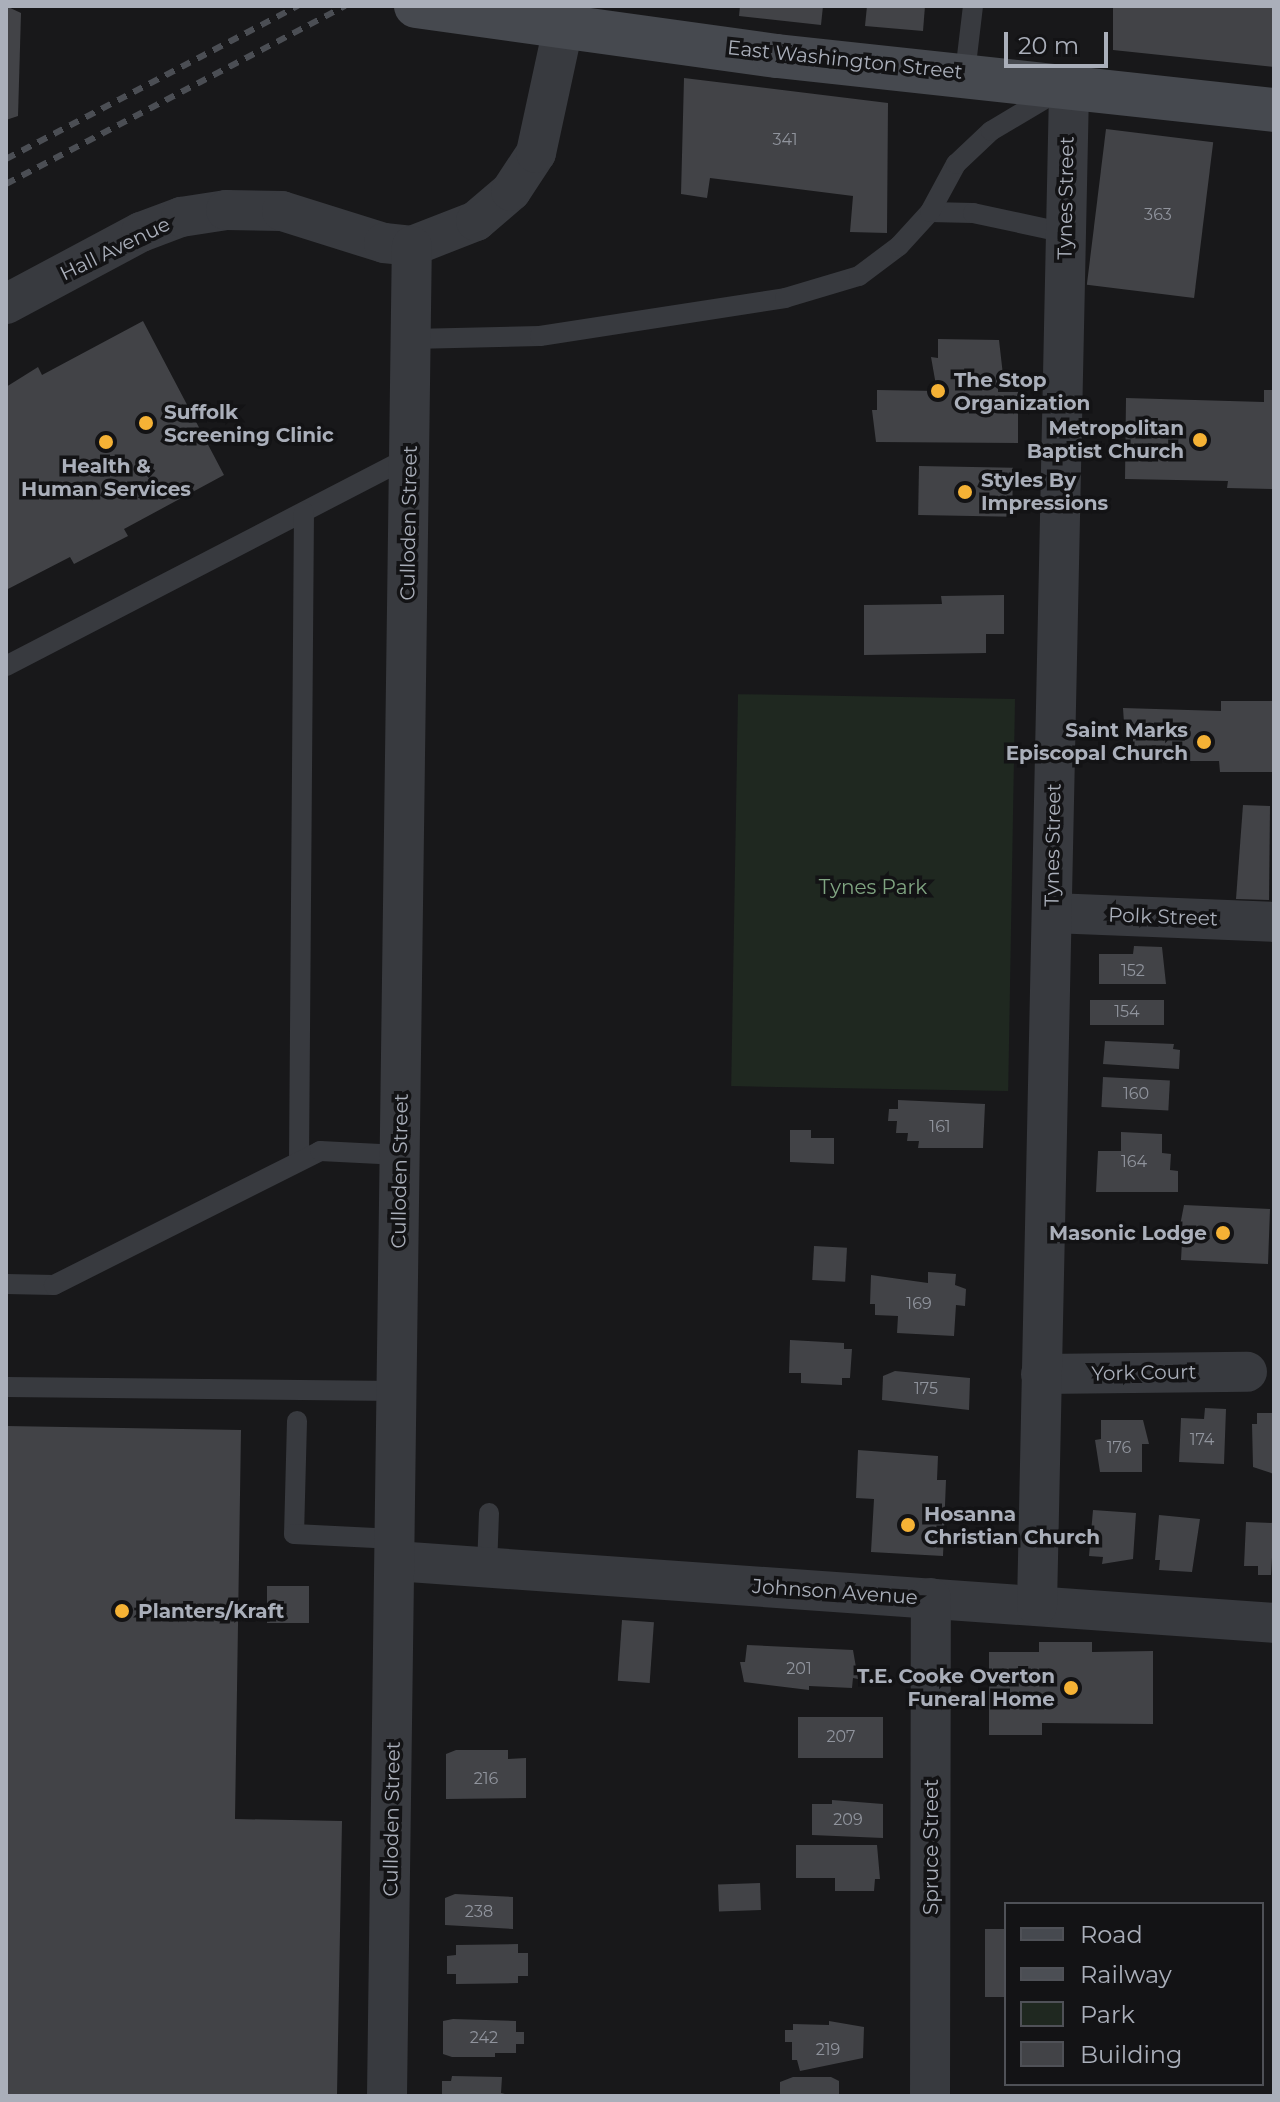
<!DOCTYPE html>
<html>
<head>
<meta charset="utf-8">
<style>
	body { margin:0 }
	#map { position:relative; width:1280px; height:2102px; overflow:hidden; background:#18181a; font-family:Montserrat,sans-serif }
	div>[style] { position:absolute }
	[style*='--x'] { left:calc(var(--x)*1px); top:calc(var(--y)*1px); width:calc(var(--w)*1px); rotate:calc(var(--a)*1deg) }
	.green>* { inset:0; background:#1f2820; transform-origin:0 0 }
	.building>* { inset:0; background:#424347; transform-origin:0 0 }
	.service>* { height:20px; margin:-10px; padding:0 10px; transform-origin:10px; border-radius:10px; background:#383a3f }
	.minor>* { height:40px; margin:-20px; padding:0 20px; transform-origin:20px; border-radius:20px; background:#383a3f }
	.secondary>* { height:44px; margin:-22px; padding:0 22px; transform-origin:22px; border-radius:22px; background:#46494f }
	.rail>* { height:6px; margin-top:-3px; transform-origin:0; background:repeating-linear-gradient(90deg,#4b4e54 0 10px,transparent 0 18px) }
	.dots>* { width:22px; height:22px; translate:-50% -50%; box-sizing:border-box; border:4px solid #131315; border-radius:50% }
	span { translate:-50% -50%; white-space:nowrap; text-align:center; line-height:1.15; -webkit-text-stroke:7px #131315; paint-order:stroke }
	.number-label { font-size:16px; color:#90949d }
	.number-label span { -webkit-text-stroke-width:0 }
	.street-label { font-size:20px; color:#aaafba }
	.poi-label { font-size:20px; color:#aaafba; font-weight:700 }
	.left { translate:0 -50%; text-align:left }
	.right { translate:-100% -50%; text-align:right }
	.park-label { font-size:20px; color:#80a582 }
	.frame { position:absolute; inset:0; border:8px solid #aaafba; pointer-events:none }
	.legend { position:absolute; left:1004px; top:1902px; width:260px; height:184px; box-sizing:border-box; background:#131315; border:2px solid #4f5157; margin:0; padding:10px 14px; list-style:none; font-size:24px; color:#aaafba }
	.legend li { display:flex; align-items:center; gap:16px; height:40px }
	.legend b { width:40px; border:2px solid #4f5157 }
	.scale { position:absolute; left:1004px; top:32px; width:104px; height:36px; box-sizing:border-box; border:4px solid #aaafba; border-top:0; padding-left:10px; font-size:24px; line-height:28px; white-space:nowrap; color:#aaafba; -webkit-text-stroke:6px #131315; paint-order:stroke }
</style>
</head>
<body>
<div id="map">
	<div class="green">
		<i style="left:1015px;top:699px;width:392px;height:277px;rotate:91deg"></i>
	</div>
	<div class="building">
		<i style="clip-path:polygon(6px 6px,21px 13px,18px 116px,6px 120px)"></i>
		<i style="clip-path:polygon(740px 6px,823px 6px,821px 25px,739px 16px)"></i>
		<i style="clip-path:polygon(867px 6px,925px 6px,923px 31px,865px 26px)"></i>
		<i style="clip-path:polygon(1113px 6px,1274px 6px,1274px 67px,1113px 50px)"></i>
		<i style="clip-path:polygon(684px 78px,888px 103px,887px 233px,850px 232px,853px 196px,710px 178px,707px 198px,681px 194px)"></i>
		<i style="left:1106px;top:129px;width:108px;height:157px;rotate:7deg"></i>
		<i style="clip-path:polygon(143px 321px,224px 475px,124px 529px,128px 536px,74px 564px,70px 557px,6px 590px,6px 387px,38px 367px,42px 375px)"></i>
		<i style="clip-path:polygon(938px 339px,999px 340px,1003px 375px,998px 375px,998px 392px,1018px 392px,1018px 443px,876px 442px,872px 410px,877px 410px,877px 390px,937px 391px,931px 357px,938px 358px)"></i>
		<i style="clip-path:polygon(1264px 390px,1274px 390px,1274px 489px,1227px 488px,1228px 481px,1125px 479px,1126px 398px,1264px 402px)"></i>
		<i style="left:919px;top:466px;width:94px;height:49px;rotate:1deg"></i>
		<i style="clip-path:polygon(1004px 595px,1004px 634px,986px 634px,986px 653px,864px 655px,864px 605px,942px 604px,941px 596px)"></i>
		<i style="clip-path:polygon(1221px 701px,1274px 701px,1274px 772px,1220px 772px,1219px 761px,1133px 761px,1133px 723px,1124px 723px,1123px 708px,1221px 711px)"></i>
		<i style="clip-path:polygon(1243px 805px,1270px 806px,1269px 900px,1236px 899px)"></i>
		<i style="clip-path:polygon(1134px 946px,1162px 947px,1166px 984px,1099px 984px,1099px 954px,1133px 954px)"></i>
		<i style="left:1090px;top:1000px;width:74px;height:25px"></i>
		<i style="clip-path:polygon(1105px 1041px,1174px 1044px,1173px 1049px,1180px 1050px,1179px 1069px,1103px 1064px)"></i>
		<i style="left:1103px;top:1077px;width:67px;height:30px;rotate:3deg"></i>
		<i style="clip-path:polygon(898px 1100px,985px 1104px,983px 1148px,918px 1148px,919px 1141px,907px 1141px,908px 1133px,896px 1133px,897px 1121px,888px 1121px,889px 1109px,898px 1109px)"></i>
		<i style="clip-path:polygon(790px 1130px,811px 1130px,811px 1138px,834px 1138px,834px 1164px,790px 1162px)"></i>
		<i style="clip-path:polygon(1121px 1132px,1162px 1134px,1162px 1153px,1171px 1154px,1170px 1170px,1178px 1171px,1178px 1192px,1096px 1192px,1098px 1151px,1121px 1151px)"></i>
		<i style="clip-path:polygon(1184px 1205px,1270px 1209px,1268px 1264px,1181px 1260px,1182px 1241px,1177px 1241px)"></i>
		<i style="left:814px;top:1246px;width:33px;height:34px;rotate:3deg"></i>
		<i style="clip-path:polygon(928px 1272px,956px 1274px,955px 1285px,966px 1289px,965px 1306px,956px 1305px,954px 1336px,897px 1333px,898px 1316px,875px 1315px,875px 1304px,870px 1304px,871px 1275px,928px 1283px)"></i>
		<i style="clip-path:polygon(790px 1340px,844px 1343px,844px 1349px,852px 1349px,850px 1378px,842px 1378px,842px 1385px,801px 1383px,801px 1373px,789px 1373px)"></i>
		<i style="clip-path:polygon(895px 1371px,970px 1378px,969px 1410px,882px 1400px,883px 1376px)"></i>
		<i style="clip-path:polygon(1205px 1408px,1226px 1409px,1224px 1464px,1179px 1462px,1181px 1418px,1204px 1419px)"></i>
		<i style="clip-path:polygon(1257px 1413px,1274px 1413px,1274px 1474px,1253px 1467px,1252px 1424px,1257px 1424px)"></i>
		<i style="clip-path:polygon(1101px 1420px,1143px 1420px,1149px 1444px,1142px 1444px,1142px 1472px,1100px 1472px,1095px 1440px,1101px 1439px)"></i>
		<i style="clip-path:polygon(6px 1426px,241px 1430px,235px 1819px,342px 1821px,337px 2096px,6px 2096px)"></i>
		<i style="clip-path:polygon(858px 1450px,938px 1456px,937px 1480px,946px 1480px,943px 1556px,871px 1552px,874px 1499px,856px 1498px)"></i>
		<i style="clip-path:polygon(1093px 1510px,1136px 1513px,1133px 1559px,1102px 1564px,1103px 1557px,1089px 1556px)"></i>
		<i style="clip-path:polygon(1159px 1515px,1200px 1519px,1192px 1572px,1159px 1570px,1160px 1560px,1155px 1560px)"></i>
		<i style="clip-path:polygon(1246px 1522px,1274px 1523px,1271px 1575px,1258px 1575px,1258px 1566px,1244px 1566px)"></i>
		<i style="left:267px;top:1586px;width:42px;height:37px"></i>
		<i style="left:622px;top:1620px;width:32px;height:61px;rotate:4deg"></i>
		<i style="clip-path:polygon(1039px 1642px,1092px 1642px,1092px 1652px,1153px 1651px,1153px 1724px,1042px 1723px,1042px 1735px,989px 1735px,989px 1652px,1039px 1652px)"></i>
		<i style="clip-path:polygon(747px 1645px,853px 1650px,858px 1679px,853px 1678px,852px 1688px,809px 1686px,809px 1690px,744px 1682px,740px 1662px,745px 1662px)"></i>
		<i style="left:798px;top:1717px;width:85px;height:41px"></i>
		<i style="clip-path:polygon(456px 1750px,508px 1750px,508px 1759px,526px 1758px,526px 1798px,446px 1799px,446px 1754px)"></i>
		<i style="clip-path:polygon(832px 1800px,883px 1804px,883px 1838px,812px 1835px,812px 1804px,832px 1804px)"></i>
		<i style="clip-path:polygon(796px 1845px,877px 1845px,880px 1879px,875px 1879px,874px 1891px,835px 1891px,835px 1878px,796px 1878px)"></i>
		<i style="left:760px;top:1883px;width:27px;height:42px;rotate:88deg"></i>
		<i style="clip-path:polygon(455px 1894px,513px 1897px,513px 1929px,445px 1925px,445px 1898px)"></i>
		<i style="left:985px;top:1929px;width:21px;height:68px"></i>
		<i style="clip-path:polygon(518px 1944px,518px 1953px,528px 1953px,528px 1976px,518px 1976px,518px 1983px,456px 1984px,456px 1974px,447px 1974px,447px 1956px,456px 1955px,456px 1945px)"></i>
		<i style="clip-path:polygon(453px 2019px,516px 2021px,516px 2032px,524px 2032px,524px 2044px,516px 2044px,516px 2053px,495px 2053px,495px 2057px,452px 2057px,443px 2054px,443px 2021px)"></i>
		<i style="clip-path:polygon(829px 2021px,864px 2027px,863px 2058px,800px 2071px,797px 2060px,792px 2060px,792px 2042px,785px 2042px,785px 2030px,793px 2030px,793px 2024px,829px 2025px)"></i>
		<i style="clip-path:polygon(452px 2076px,502px 2077px,501px 2093px,513px 2096px,442px 2096px,442px 2081px,451px 2081px)"></i>
		<i style="clip-path:polygon(793px 2077px,831px 2077px,839px 2081px,839px 2096px,780px 2096px,780px 2082px)"></i>
	</div>
	<div class="service">
		<i style="--x:965;--y:73;--w:67;--a:-83.2"></i>
		<i style="--x:930;--y:212;--w:43;--a:1.3"></i>
		<i style="--x:973;--y:213;--w:95;--a:12.1"></i>
		<i style="--x:411;--y:339;--w:129;--a:-1.3"></i>
		<i style="--x:540;--y:336;--w:248;--a:-8.8"></i>
		<i style="--x:785;--y:298;--w:77;--a:-16.6"></i>
		<i style="--x:859;--y:276;--w:50;--a:-36.9"></i>
		<i style="--x:899;--y:246;--w:46;--a:-47.6"></i>
		<i style="--x:930;--y:212;--w:55;--a:-61.6"></i>
		<i style="--x:956;--y:164;--w:48;--a:-43.3"></i>
		<i style="--x:991;--y:131;--w:74;--a:-30.7"></i>
		<i style="--x:6;--y:666;--w:454;--a:-27.4"></i>
		<i style="--x:299;--y:1161;--w:649;--a:-89.56"></i>
		<i style="--x:6;--y:1284;--w:48;--a:1.2"></i>
		<i style="--x:54;--y:1285;--w:298;--a:-26.7"></i>
		<i style="--x:320;--y:1151;--w:80;--a:2.9"></i>
		<i style="--x:6;--y:1387;--w:391;--a:0.6"></i>
		<i style="--x:297;--y:1421;--w:113;--a:91.5"></i>
		<i style="--x:294;--y:1534;--w:101;--a:2.8"></i>
		<i style="--x:487;--y:1568;--w:55;--a:-87.9"></i>
	</div>
	<div class="minor">
		<i style="--x:6;--y:304;--w:153;--a:-28.1"></i>
		<i style="--x:141;--y:232;--w:43;--a:-20.6"></i>
		<i style="--x:181;--y:217;--w:46;--a:-8.8"></i>
		<i style="--x:226;--y:210;--w:56;--a:1"></i>
		<i style="--x:282;--y:211;--w:107;--a:17.4"></i>
		<i style="--x:384;--y:243;--w:28;--a:6"></i>
		<i style="--x:412;--y:246;--w:69;--a:-21.3"></i>
		<i style="--x:476;--y:221;--w:46;--a:-40.6"></i>
		<i style="--x:511;--y:191;--w:45;--a:-56.7"></i>
		<i style="--x:536;--y:153;--w:132;--a:-77.8"></i>
		<i style="--x:1052;--y:913;--w:222;--a:2.3"></i>
		<i style="--x:1041;--y:1374;--w:206;--a:-0.6"></i>
		<i style="--x:395;--y:1561;--w:881;--a:4.03"></i>
		<i style="--x:1037;--y:1606;--w:1521;--a:-88.79"></i>
		<i style="--x:387;--y:2096;--w:1850;--a:-89.23"></i>
		<i style="--x:930;--y:2096;--w:498;--a:-89.9"></i>
	</div>
	<div class="secondary">
		<i style="--x:416;--y:6;--w:364;--a:7.9"></i>
		<i style="--x:777;--y:56;--w:500;--a:6.2"></i>
	</div>
	<div class="rail">
		<i style="--x:6;--y:159;--w:330;--a:-27.7"></i>
		<i style="--x:6;--y:184;--w:383;--a:-27.7"></i>
	</div>
	<div class="dots">
		<i style="left:938px;top:391px;background:#f5b235"></i>
		<i style="left:146px;top:423px;background:#f5b235"></i>
		<i style="left:1200px;top:440px;background:#f5b235"></i>
		<i style="left:106px;top:442px;background:#f5b235"></i>
		<i style="left:965px;top:492px;background:#f5b235"></i>
		<i style="left:1204px;top:742px;background:#f5b235"></i>
		<i style="left:1223px;top:1233px;background:#f5b235"></i>
		<i style="left:908px;top:1525px;background:#f5b235"></i>
		<i style="left:122px;top:1611px;background:#f5b235"></i>
		<i style="left:1071px;top:1688px;background:#f5b235"></i>
	</div>
	<div class="number-label">
		<span style="left:785px;top:140px">341</span>
		<span style="left:1158px;top:215px">363</span>
		<span style="left:1133px;top:971px">152</span>
		<span style="left:1127px;top:1012px">154</span>
		<span style="left:1136px;top:1094px">160</span>
		<span style="left:940px;top:1127px">161</span>
		<span style="left:1134px;top:1162px">164</span>
		<span style="left:919px;top:1304px">169</span>
		<span style="left:926px;top:1389px">175</span>
		<span style="left:1202px;top:1440px">174</span>
		<span style="left:1119px;top:1448px">176</span>
		<span style="left:799px;top:1669px">201</span>
		<span style="left:841px;top:1737px">207</span>
		<span style="left:486px;top:1779px">216</span>
		<span style="left:848px;top:1820px">209</span>
		<span style="left:479px;top:1912px">238</span>
		<span style="left:484px;top:2038px">242</span>
		<span style="left:828px;top:2050px">219</span>
	</div>
	<div class="street-label">
		<span style="left:845px;top:60px;rotate:6deg">East Washington Street</span>
		<span style="left:1066px;top:198px;rotate:-89deg">Tynes Street</span>
		<span style="left:115px;top:249px;rotate:-26deg">Hall Avenue</span>
		<span style="left:409px;top:523px;rotate:-89deg">Culloden Street</span>
		<span style="left:1053px;top:845px;rotate:-89deg">Tynes Street</span>
		<span style="left:1163px;top:917px;rotate:2deg">Polk Street</span>
		<span style="left:400px;top:1171px;rotate:-89deg">Culloden Street</span>
		<span style="left:1144px;top:1373px;rotate:-1deg">York Court</span>
		<span style="left:835px;top:1592px;rotate:4deg">Johnson Avenue</span>
		<span style="left:392px;top:1819px;rotate:-89deg">Culloden Street</span>
		<span style="left:931px;top:1847px;rotate:-90deg">Spruce Street</span>
	</div>
	<div class="poi-label">
		<span class="left" style="left:954px;top:392px">The Stop<br>Organization</span>
		<span class="left" style="left:164px;top:424px">Suffolk<br>Screening Clinic</span>
		<span class="right" style="left:1184px;top:440px">Metropolitan<br>Baptist Church</span>
		<span style="left:106px;top:478px">Health &amp;<br>Human Services</span>
		<span class="left" style="left:981px;top:492px">Styles By<br>Impressions</span>
		<span class="right" style="left:1188px;top:742px">Saint Marks<br>Episcopal Church</span>
		<span class="right" style="left:1207px;top:1233px">Masonic Lodge</span>
		<span class="left" style="left:924px;top:1526px">Hosanna<br>Christian Church</span>
		<span class="left" style="left:138px;top:1611px">Planters/Kraft</span>
		<span class="right" style="left:1055px;top:1688px">T.E. Cooke Overton<br>Funeral Home</span>
	</div>
	<div class="park-label">
		<span style="left:873px;top:887px">Tynes Park</span>
	</div>
	<div class="frame"></div>
	<ul class="legend">
	<li><b style="height:10px;background:#46494f"></b>Road</li>
	<li><b style="height:10px;background:#4b4e54"></b>Railway</li>
	<li><b style="height:22px;background:#1f2820"></b>Park</li>
	<li><b style="height:22px;background:#424347"></b>Building</li>
	</ul>
	<div class="scale">20 m</div>
</div>
</body>
</html>
